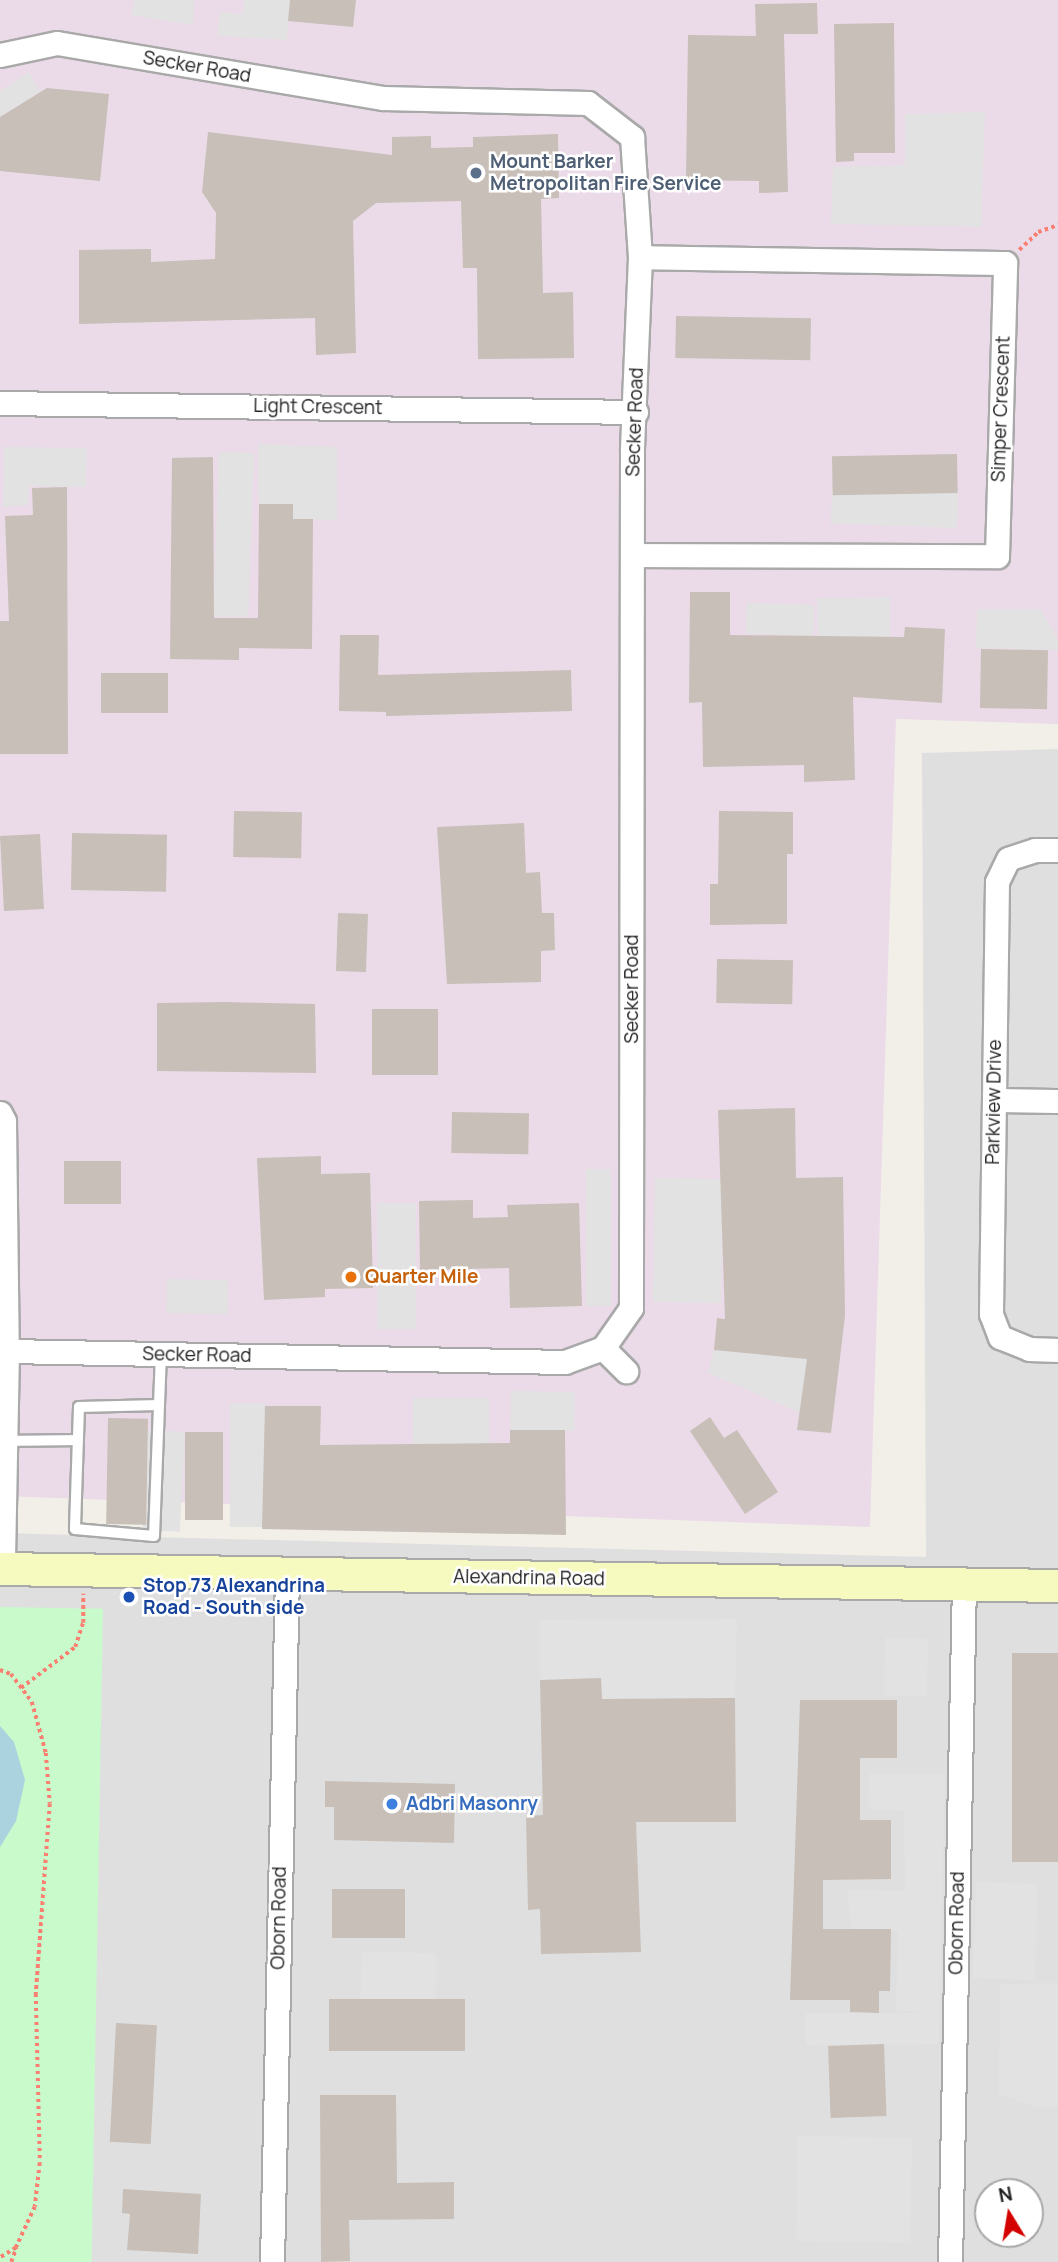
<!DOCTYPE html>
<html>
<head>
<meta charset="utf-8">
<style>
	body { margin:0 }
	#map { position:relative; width:1058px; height:2262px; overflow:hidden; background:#f2efe9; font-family:Manrope,sans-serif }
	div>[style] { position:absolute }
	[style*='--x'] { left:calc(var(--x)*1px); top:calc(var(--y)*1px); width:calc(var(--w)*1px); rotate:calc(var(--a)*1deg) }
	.residential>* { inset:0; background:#e0dfdf }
	.industrial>* { inset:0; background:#ebdbe8 }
	.park>* { inset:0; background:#c8facc; transform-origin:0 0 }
	.parking>* { inset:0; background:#e2e2e2; transform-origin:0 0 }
	.water>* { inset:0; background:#aad3df }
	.building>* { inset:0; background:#c7bfb8; transform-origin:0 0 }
	.path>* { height:3.5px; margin-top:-1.75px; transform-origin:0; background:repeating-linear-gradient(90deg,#fa8072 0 3.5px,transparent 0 7px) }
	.roads { filter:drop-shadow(2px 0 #a9a9a9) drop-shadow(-2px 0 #a9a9a9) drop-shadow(0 2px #a9a9a9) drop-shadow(0 -2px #a9a9a9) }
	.service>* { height:10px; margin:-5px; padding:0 5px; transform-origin:5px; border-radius:5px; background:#fff }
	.minor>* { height:23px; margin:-11.5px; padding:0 11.5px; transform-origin:11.5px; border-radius:11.5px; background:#fff }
	.secondary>* { height:32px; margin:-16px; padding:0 16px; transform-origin:16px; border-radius:16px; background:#f7fabf }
	.dots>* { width:19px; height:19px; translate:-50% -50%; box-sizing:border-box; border:4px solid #fff; border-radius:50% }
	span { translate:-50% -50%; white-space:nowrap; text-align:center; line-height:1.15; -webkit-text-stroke:5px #fff; paint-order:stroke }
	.street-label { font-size:19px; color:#222 }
	.service-label { font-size:19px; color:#4e5e75; font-weight:700 }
	.left { translate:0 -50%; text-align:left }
	.food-label { font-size:19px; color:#c56008; font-weight:700 }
	.transit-label { font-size:19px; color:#164399; font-weight:700 }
	.shop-label { font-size:19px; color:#366cbe; font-weight:700 }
	.north { position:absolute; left:974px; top:2178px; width:70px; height:70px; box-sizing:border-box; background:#fff; border:2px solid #a7a7a7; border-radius:50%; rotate:349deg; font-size:19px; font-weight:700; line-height:28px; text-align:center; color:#222 }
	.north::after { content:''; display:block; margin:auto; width:24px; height:32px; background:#d40000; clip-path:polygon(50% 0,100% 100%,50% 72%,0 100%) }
</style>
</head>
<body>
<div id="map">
	<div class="residential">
		<i style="clip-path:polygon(evenodd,1058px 749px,1058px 2262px,0 2262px,0 1533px,926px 1557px,922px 753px,1058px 749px,988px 2192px,1030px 2192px,1030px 2234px,988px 2234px,988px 2192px)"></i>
	</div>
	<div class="industrial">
		<i style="clip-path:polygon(0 0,1058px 0,1058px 724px,896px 719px,870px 1527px,0 1496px)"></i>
	</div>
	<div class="park">
		<i style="left:0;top:1607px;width:103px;height:655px;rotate:1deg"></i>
	</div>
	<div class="parking">
		<i style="clip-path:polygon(134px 0,194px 0,193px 25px,131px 15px)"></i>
		<i style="clip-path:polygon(244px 0,290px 0,287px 40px,217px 36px,220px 12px,243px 14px)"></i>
		<i style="clip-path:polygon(29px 72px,40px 92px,0 117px,0 91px)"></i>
		<i style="clip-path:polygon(985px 112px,981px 227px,831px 224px,833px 167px,905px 165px,905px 114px)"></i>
		<i style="clip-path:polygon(258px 444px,337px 447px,337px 520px,293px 519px,293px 504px,259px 504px)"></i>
		<i style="clip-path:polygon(4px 447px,87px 448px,86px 487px,29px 486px,28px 505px,3px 507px)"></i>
		<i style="left:219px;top:452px;width:35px;height:164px;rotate:2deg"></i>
		<i style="left:958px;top:493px;width:35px;height:126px;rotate:92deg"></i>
		<i style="left:890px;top:597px;width:40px;height:73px;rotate:89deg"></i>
		<i style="left:814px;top:605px;width:31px;height:67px;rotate:92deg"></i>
		<i style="clip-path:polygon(977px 609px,1040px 609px,1058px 640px,1058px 650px,976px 648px)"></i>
		<i style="left:586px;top:1169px;width:25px;height:137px"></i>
		<i style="left:655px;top:1178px;width:68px;height:124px;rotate:1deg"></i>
		<i style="left:377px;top:1203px;width:39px;height:126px"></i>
		<i style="left:167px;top:1279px;width:61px;height:34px;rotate:1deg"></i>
		<i style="clip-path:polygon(714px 1350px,807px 1359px,801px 1413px,708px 1373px)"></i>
		<i style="left:511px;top:1391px;width:64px;height:39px;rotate:1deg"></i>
		<i style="left:413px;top:1398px;width:76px;height:47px"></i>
		<i style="left:230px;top:1403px;width:35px;height:124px"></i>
		<i style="left:148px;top:1430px;width:37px;height:100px;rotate:3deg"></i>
		<i style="clip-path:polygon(737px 1619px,735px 1698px,602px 1699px,601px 1678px,540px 1680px,540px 1620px)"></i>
		<i style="left:885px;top:1638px;width:43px;height:58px;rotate:1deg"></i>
		<i style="clip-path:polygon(869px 1774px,945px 1774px,939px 2044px,806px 2045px,806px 2013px,924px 2013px,896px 2010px,898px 1931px,851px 1929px,847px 1890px,905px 1891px,904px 1811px,868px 1809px)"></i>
		<i style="left:976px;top:1882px;width:62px;height:96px;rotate:2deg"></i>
		<i style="left:362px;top:1951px;width:75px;height:48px;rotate:2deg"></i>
		<i style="clip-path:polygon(1058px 1983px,1058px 2107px,1038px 2108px,999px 2094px,1000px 1984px)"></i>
		<i style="left:798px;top:2136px;width:114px;height:105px;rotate:1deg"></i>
	</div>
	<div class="water">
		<i style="clip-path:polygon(0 1726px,14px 1742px,25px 1780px,16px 1821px,0 1847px)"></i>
	</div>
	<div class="building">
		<i style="clip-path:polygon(290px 0,356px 0,353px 27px,288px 21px)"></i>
		<i style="clip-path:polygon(817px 3px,818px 34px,784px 34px,788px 192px,759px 193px,759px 181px,686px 180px,688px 35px,756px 36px,755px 4px)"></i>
		<i style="clip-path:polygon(894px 23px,895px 153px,854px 153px,854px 161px,836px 162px,834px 24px)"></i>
		<i style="clip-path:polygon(47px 88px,109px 94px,100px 181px,0 171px,0 117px)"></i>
		<i style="clip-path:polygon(208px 132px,392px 155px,392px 137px,431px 136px,431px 148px,473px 147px,473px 137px,558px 134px,559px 198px,541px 199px,543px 293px,573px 292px,574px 358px,478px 359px,477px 268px,463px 268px,461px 201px,376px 203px,353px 221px,356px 353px,316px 355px,315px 318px,79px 324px,79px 250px,151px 249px,151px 262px,215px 259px,216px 213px,202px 192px)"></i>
		<i style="left:676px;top:316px;width:135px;height:42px;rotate:1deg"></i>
		<i style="left:957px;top:454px;width:39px;height:125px;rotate:89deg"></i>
		<i style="clip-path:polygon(213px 457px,214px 618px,258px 618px,259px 504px,293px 504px,293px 519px,313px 519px,312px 649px,239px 648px,239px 660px,170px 659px,172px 458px)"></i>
		<i style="clip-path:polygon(67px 487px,68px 754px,0 754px,0 621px,9px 621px,5px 516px,33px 515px,32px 488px)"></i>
		<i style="clip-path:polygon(690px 592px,730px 592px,730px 635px,904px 637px,905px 627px,945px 629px,942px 703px,853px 697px,855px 780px,804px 782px,804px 765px,703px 767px,702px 702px,689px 703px)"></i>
		<i style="clip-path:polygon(340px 635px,379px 635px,378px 675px,571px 670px,572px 711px,386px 716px,386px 712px,339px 711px)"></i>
		<i style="left:981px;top:649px;width:67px;height:59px;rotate:1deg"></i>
		<i style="left:168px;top:673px;width:40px;height:67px;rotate:90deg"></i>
		<i style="left:234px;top:811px;width:68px;height:46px;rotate:1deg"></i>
		<i style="clip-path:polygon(719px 811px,793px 812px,793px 854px,787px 854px,787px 924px,710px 925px,710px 884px,718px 884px)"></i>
		<i style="clip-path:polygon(524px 823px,526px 873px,540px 872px,542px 913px,554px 913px,555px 950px,541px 951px,541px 982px,447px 984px,437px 827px)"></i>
		<i style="left:72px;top:833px;width:95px;height:57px;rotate:1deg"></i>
		<i style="left:40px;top:834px;width:75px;height:40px;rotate:87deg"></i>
		<i style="left:338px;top:913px;width:30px;height:58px;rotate:2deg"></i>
		<i style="left:717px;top:959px;width:76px;height:44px;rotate:1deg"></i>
		<i style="clip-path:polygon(223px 1002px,315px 1004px,316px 1073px,157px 1071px,157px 1003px)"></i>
		<i style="left:372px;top:1009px;width:66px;height:66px"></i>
		<i style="clip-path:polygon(795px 1108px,796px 1178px,843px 1177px,845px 1316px,831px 1433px,797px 1430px,807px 1359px,714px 1350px,717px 1318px,725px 1319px,718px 1110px)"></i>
		<i style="left:452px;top:1112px;width:77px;height:41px;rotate:1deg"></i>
		<i style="clip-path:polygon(321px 1156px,321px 1174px,370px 1173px,373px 1288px,325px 1289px,325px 1297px,264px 1300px,257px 1158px)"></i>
		<i style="left:64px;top:1161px;width:57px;height:43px"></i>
		<i style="clip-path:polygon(473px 1200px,473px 1218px,508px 1217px,507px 1205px,579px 1203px,582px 1306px,510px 1308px,509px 1268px,420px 1270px,419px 1201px)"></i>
		<i style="clip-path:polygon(265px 1406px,321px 1406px,320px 1445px,510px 1443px,510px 1430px,565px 1430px,566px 1535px,262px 1529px)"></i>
		<i style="clip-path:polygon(710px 1417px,724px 1438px,737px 1430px,778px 1492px,745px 1514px,690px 1431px)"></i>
		<i style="left:108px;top:1418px;width:40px;height:106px;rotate:1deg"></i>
		<i style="left:185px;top:1432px;width:38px;height:88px"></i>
		<i style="left:1058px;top:1653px;width:209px;height:46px;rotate:90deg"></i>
		<i style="clip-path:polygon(601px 1678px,602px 1699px,735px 1698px,736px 1822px,636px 1822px,641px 1952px,541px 1954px,540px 1909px,528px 1910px,526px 1816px,543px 1815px,540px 1680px)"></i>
		<i style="clip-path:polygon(800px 1700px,897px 1700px,897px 1758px,860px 1758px,860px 1820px,891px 1820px,891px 1879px,823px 1880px,823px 1929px,891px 1929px,890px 1991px,879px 1991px,879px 2013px,850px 2012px,850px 2000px,790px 2000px)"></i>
		<i style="clip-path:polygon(325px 1781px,455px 1784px,454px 1843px,334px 1840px,334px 1807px,325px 1807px)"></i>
		<i style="left:332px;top:1889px;width:73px;height:49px"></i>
		<i style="left:329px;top:1999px;width:136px;height:52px"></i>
		<i style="left:116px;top:2023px;width:41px;height:119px;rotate:3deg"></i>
		<i style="left:884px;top:2044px;width:72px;height:56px;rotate:88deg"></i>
		<i style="clip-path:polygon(320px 2095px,396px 2095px,397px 2183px,454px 2182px,454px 2219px,349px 2220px,350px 2261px,321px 2262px)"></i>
		<i style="clip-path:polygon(123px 2189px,201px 2194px,198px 2254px,127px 2250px,130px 2214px,122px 2213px)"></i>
	</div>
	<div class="path">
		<i style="--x:1019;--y:250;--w:26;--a:-43"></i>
		<i style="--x:1038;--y:232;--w:21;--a:-19"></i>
		<i style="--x:0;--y:1670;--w:12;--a:20"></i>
		<i style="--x:11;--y:1674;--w:35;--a:53"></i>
		<i style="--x:32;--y:1702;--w:53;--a:74.6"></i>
		<i style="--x:46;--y:1753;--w:51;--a:85.5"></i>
		<i style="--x:50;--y:1804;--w:191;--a:94.2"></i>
		<i style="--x:36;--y:1994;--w:169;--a:88.6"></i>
		<i style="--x:40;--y:2163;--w:44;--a:96.5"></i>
		<i style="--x:35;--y:2207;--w:45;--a:114.9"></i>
		<i style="--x:16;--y:2248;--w:19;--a:148"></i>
		<i style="--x:21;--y:1688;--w:68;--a:-37.2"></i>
		<i style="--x:75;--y:1647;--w:25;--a:-72"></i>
		<i style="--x:83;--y:1623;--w:29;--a:-90"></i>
		<i style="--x:11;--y:2262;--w:15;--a:-70"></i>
	</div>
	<div class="roads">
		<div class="service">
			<i style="--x:159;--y:1405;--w:80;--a:178.6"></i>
			<i style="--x:79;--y:1407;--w:122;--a:91.9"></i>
			<i style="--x:75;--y:1529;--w:79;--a:5.1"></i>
			<i style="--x:154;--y:1536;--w:131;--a:-87.8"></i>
			<i style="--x:159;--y:1405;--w:51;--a:-87.8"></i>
			<i style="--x:5;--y:1441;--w:73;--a:-0.8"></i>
		</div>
		<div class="minor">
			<i style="--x:0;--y:55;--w:58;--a:-11.9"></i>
			<i style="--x:57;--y:43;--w:331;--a:9.6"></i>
			<i style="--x:383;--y:98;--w:205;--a:1.4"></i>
			<i style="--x:588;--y:103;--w:56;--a:37.7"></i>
			<i style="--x:632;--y:137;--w:120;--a:86.2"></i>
			<i style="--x:640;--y:257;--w:194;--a:92.4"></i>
			<i style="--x:632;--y:451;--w:857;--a:90.07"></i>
			<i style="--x:631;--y:1308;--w:49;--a:125"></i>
			<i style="--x:603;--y:1348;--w:40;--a:159.8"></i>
			<i style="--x:565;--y:1362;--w:558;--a:-178.87"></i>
			<i style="--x:7;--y:1351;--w:218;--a:91.1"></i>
			<i style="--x:0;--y:403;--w:636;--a:0.81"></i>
			<i style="--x:633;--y:555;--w:364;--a:0.2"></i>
			<i style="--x:997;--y:556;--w:293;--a:-88.4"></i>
			<i style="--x:1005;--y:263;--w:365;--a:-179.1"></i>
			<i style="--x:1058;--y:850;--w:23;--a:180"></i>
			<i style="--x:1035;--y:850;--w:28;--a:162"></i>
			<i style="--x:1008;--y:859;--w:25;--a:116"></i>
			<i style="--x:997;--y:882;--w:432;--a:90.8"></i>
			<i style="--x:991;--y:1314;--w:25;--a:69"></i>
			<i style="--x:1000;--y:1337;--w:31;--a:22"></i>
			<i style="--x:1029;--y:1349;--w:29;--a:2"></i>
			<i style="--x:995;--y:1100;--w:63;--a:0.9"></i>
			<i style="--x:0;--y:1113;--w:9;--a:63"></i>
			<i style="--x:4;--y:1121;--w:230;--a:89.3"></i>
			<i style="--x:603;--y:1348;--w:33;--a:45"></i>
			<i style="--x:272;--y:2262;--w:688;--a:-88.75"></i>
			<i style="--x:950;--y:2262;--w:678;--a:-88.82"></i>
		</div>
		<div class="secondary">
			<i style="--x:0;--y:1569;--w:1058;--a:0.92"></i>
		</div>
	</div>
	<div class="dots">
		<i style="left:476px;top:173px;background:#5c6f8a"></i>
		<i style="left:351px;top:1277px;background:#e8710a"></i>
		<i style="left:129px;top:1597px;background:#1a4fb4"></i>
		<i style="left:392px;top:1804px;background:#3f7fe0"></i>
	</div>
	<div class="street-label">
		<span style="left:197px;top:67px;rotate:10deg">Secker Road</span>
		<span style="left:318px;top:407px;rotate:1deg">Light Crescent</span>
		<span style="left:1001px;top:409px;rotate:-88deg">Simper Crescent</span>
		<span style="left:635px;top:422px;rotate:-88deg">Secker Road</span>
		<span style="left:632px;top:989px;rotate:-90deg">Secker Road</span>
		<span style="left:994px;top:1102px;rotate:-89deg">Parkview Drive</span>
		<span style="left:197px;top:1355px;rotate:1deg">Secker Road</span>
		<span style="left:529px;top:1578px;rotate:1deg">Alexandrina Road</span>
		<span style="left:279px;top:1918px;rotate:-89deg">Oborn Road</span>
		<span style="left:957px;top:1923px;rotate:-89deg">Oborn Road</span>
	</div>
	<div class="service-label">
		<span class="left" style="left:490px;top:173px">Mount Barker<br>Metropolitan Fire Service</span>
	</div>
	<div class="food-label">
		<span class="left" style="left:365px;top:1277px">Quarter Mile</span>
	</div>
	<div class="transit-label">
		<span class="left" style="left:143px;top:1597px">Stop 73 Alexandrina<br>Road - South side</span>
	</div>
	<div class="shop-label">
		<span class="left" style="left:406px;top:1804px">Adbri Masonry</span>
	</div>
	<div class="north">N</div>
</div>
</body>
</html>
